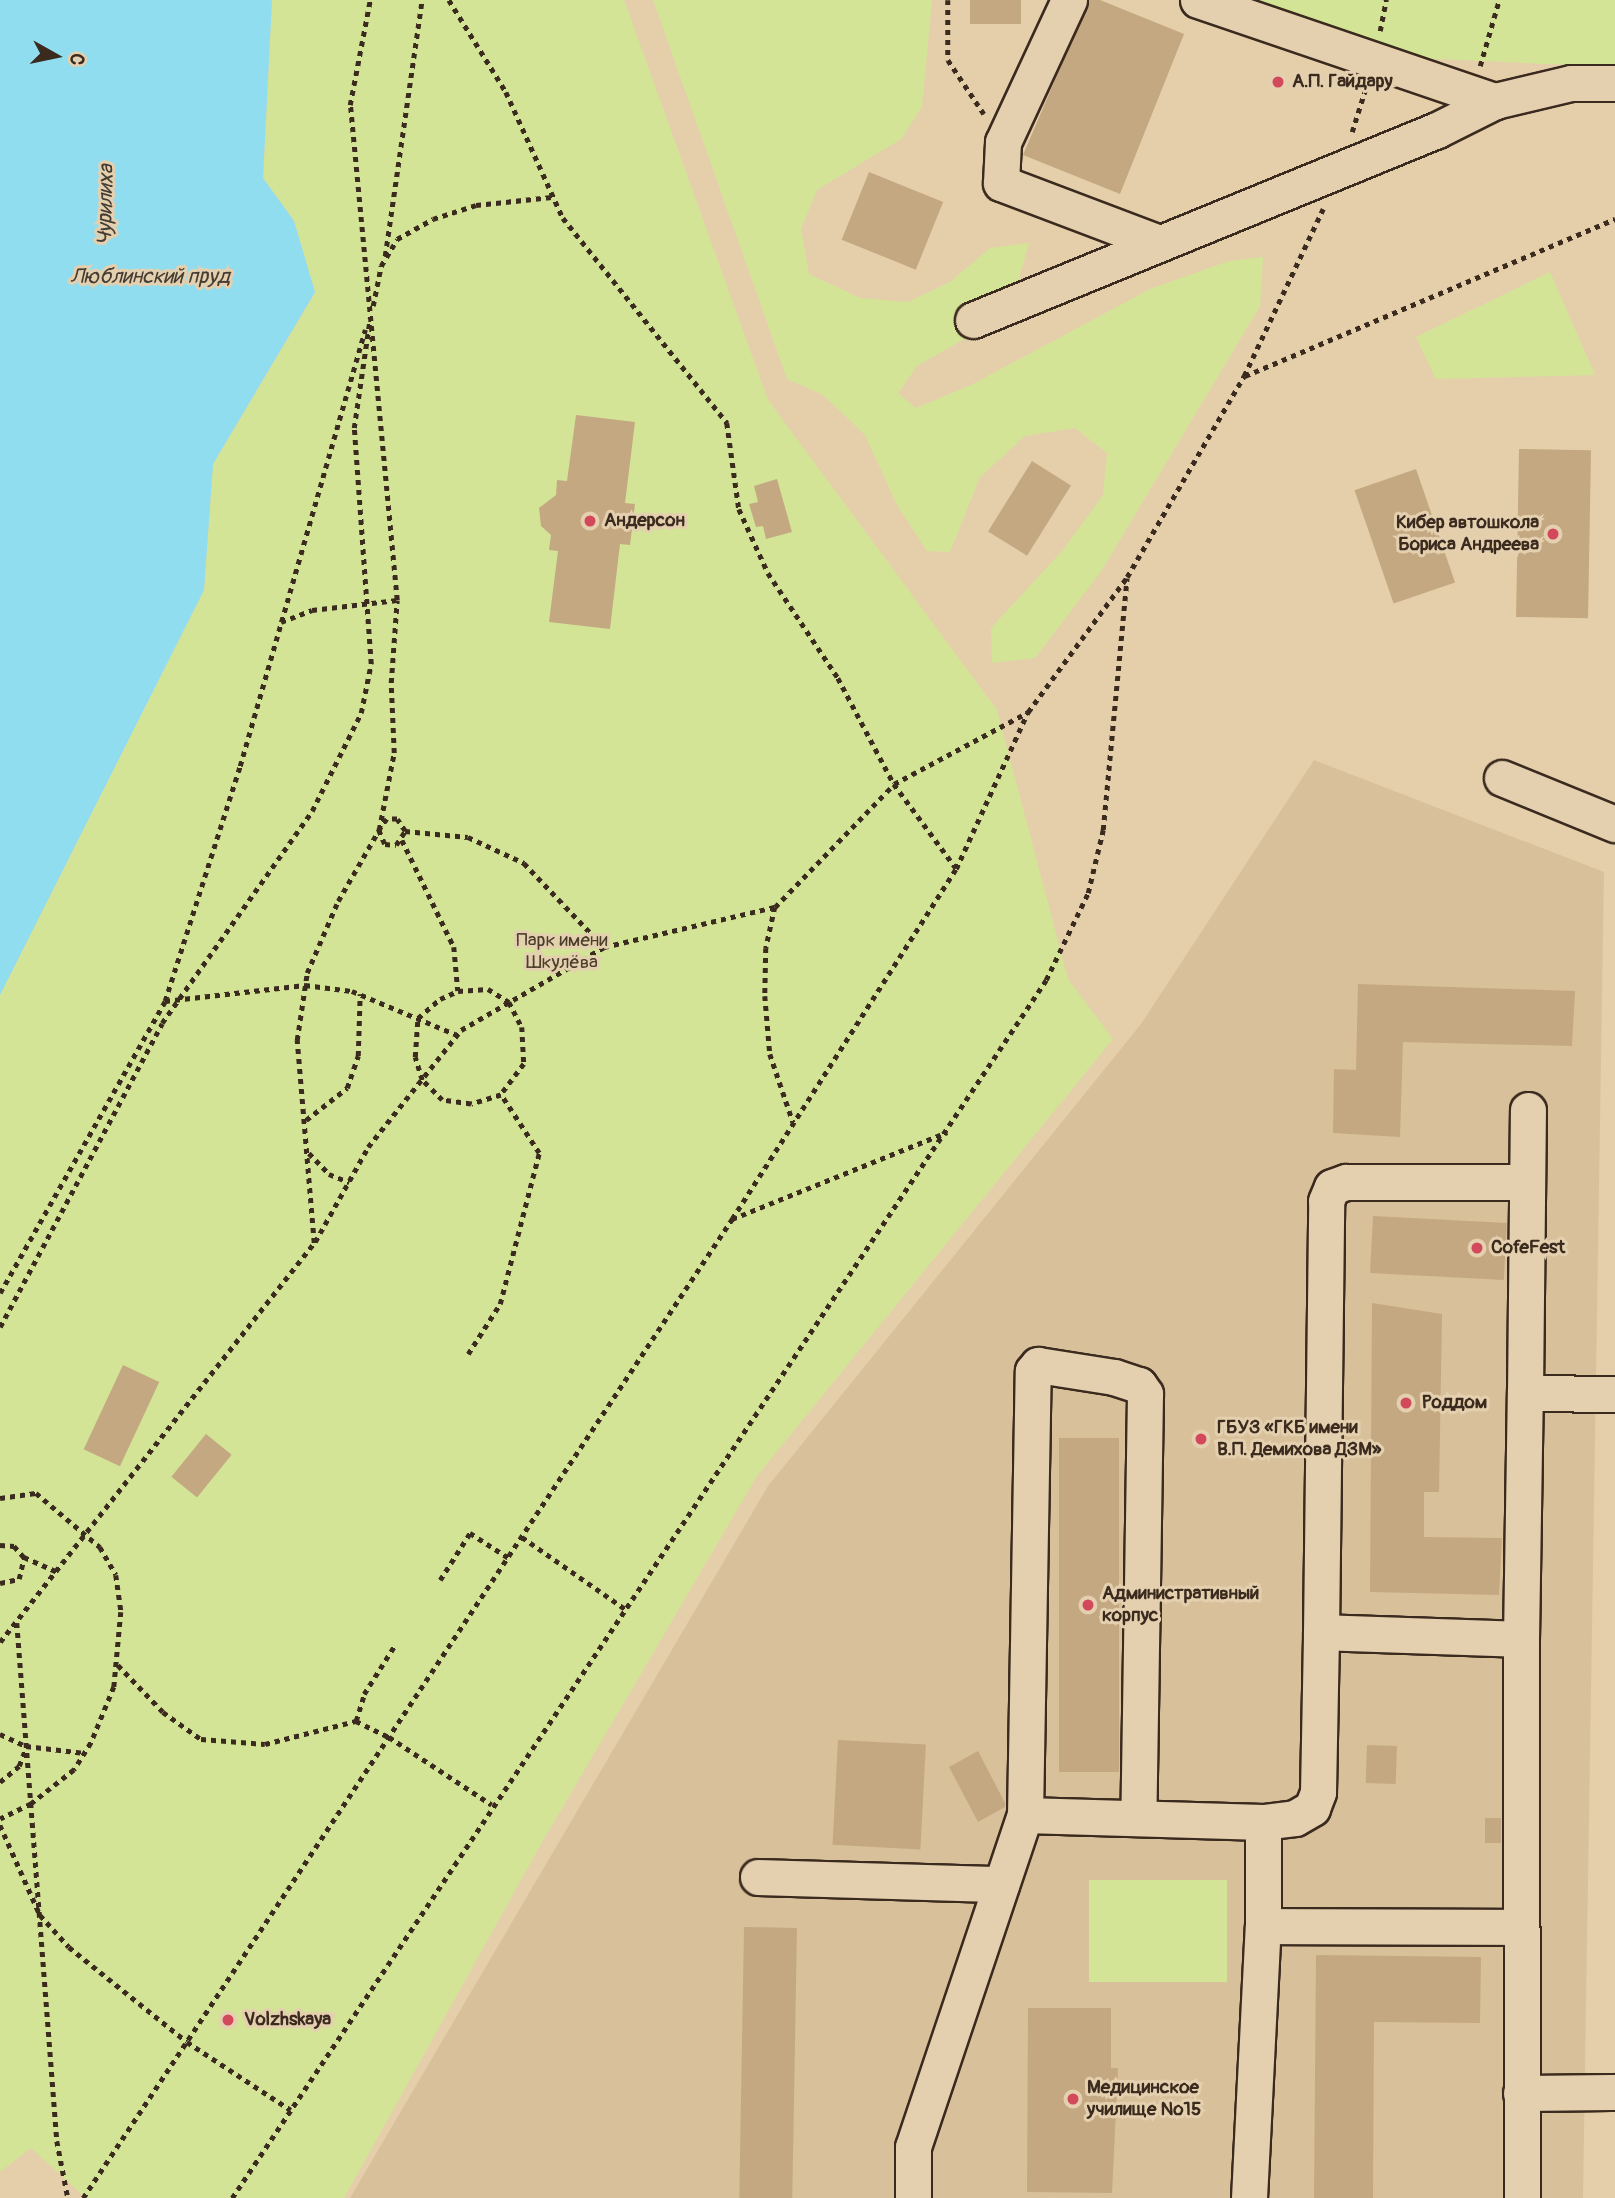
<!DOCTYPE html>
<html>
<head>
<meta charset="utf-8">
<style>
	body { margin:0 }
	#map { position:relative; width:1615px; height:2198px; overflow:hidden; background:#e5cfab; font-family:Pangolin,sans-serif }
	div>[style] { position:absolute }
	[style*='--x'] { left:calc(var(--x)*1px); top:calc(var(--y)*1px); width:calc(var(--w)*1px); rotate:calc(var(--a)*1deg) }
	.built>* { inset:0; background:#d8c09b }
	.green>* { inset:0; background:#d3e497; transform-origin:0 0 }
	.water>* { inset:0; background:#90ddf0 }
	.building>* { inset:0; background:#c4a881; transform-origin:0 0 }
	.path>* { height:4.5px; margin-top:-2.25px; transform-origin:0; background:repeating-linear-gradient(90deg,#3b2a1e 0 5px,transparent 0 10px) }
	.roads { filter:drop-shadow(2px 0 #3b2a1e) drop-shadow(-2px 0 #3b2a1e) drop-shadow(0 2px #3b2a1e) drop-shadow(0 -2px #3b2a1e) }
	.minor>* { height:35px; margin:-17.5px; padding:0 17.5px; transform-origin:17.5px; border-radius:17.5px; background:#e4d0af }
	.dots>* { width:19px; height:19px; translate:-50% -50%; box-sizing:border-box; border:4px solid #e4d0af; border-radius:50% }
	span { translate:-50% -50%; white-space:nowrap; text-align:center; line-height:1.15; -webkit-text-stroke:6px #e4d0af; paint-order:stroke }
	.poi-label { font-size:19px; color:#3b2a1e; font-weight:700 }
	.left { translate:0 -50%; text-align:left }
	.right { translate:-100% -50%; text-align:right }
	.park-label { font-size:19px; color:#4a3d2a }
	.water-label { font-size:21px; color:#443c33; font-style:italic }
	.north { position:absolute; left:21px; top:21px; width:70px; height:70px; -webkit-text-stroke:5px #e4d0af; paint-order:stroke; rotate:99deg; font-size:19px; font-weight:700; line-height:28px; text-align:center; color:#3b2a1e }
	.north::after { content:''; display:block; margin:auto; width:24px; height:32px; background:#3b2a1e; clip-path:polygon(50% 0,100% 100%,50% 72%,0 100%) }
</style>
</head>
<body>
<div id="map">
	<div class="built">
		<i style="clip-path:polygon(1314px 760px,1604px 872px,1583px 2198px,350px 2198px,768px 1486px,1141px 1024px)"></i>
	</div>
	<div class="green">
		<i style="clip-path:polygon(272px 0,624px 0,768px 400px,997px 710px,1068px 979px,1113px 1039px,757px 1476px,541px 1844px,344px 2198px,86px 2198px,31px 2148px,0 2172px,0 995px,204px 590px,213px 464px,315px 293px,294px 221px,263px 178px)"></i>
		<i style="clip-path:polygon(653px 0,932px 0,922px 107px,901px 139px,817px 190px,801px 229px,809px 274px,860px 298px,908px 302px,950px 282px,990px 248px,1029px 243px,1017px 285px,964px 339px,917px 366px,898px 393px,916px 408px,973px 384px,1150px 289px,1229px 261px,1263px 257px,1260px 306px,1100px 573px,1035px 658px,992px 663px,991px 628px,1063px 550px,1103px 495px,1107px 453px,1075px 428px,1025px 436px,980px 477px,950px 552px,927px 551px,897px 505px,865px 435px,823px 395px,787px 379px)"></i>
		<i style="clip-path:polygon(1252px 0,1615px 0,1615px 67px,1416px 58px)"></i>
		<i style="clip-path:polygon(1550px 272px,1595px 375px,1436px 379px,1416px 337px)"></i>
		<i style="left:1089px;top:1880px;width:138px;height:102px"></i>
	</div>
	<div class="water">
		<i style="clip-path:polygon(0 0,272px 0,263px 178px,294px 221px,315px 292px,213px 464px,204px 590px,0 995px)"></i>
	</div>
	<div class="building">
		<i style="left:970px;top:0;width:51px;height:24px"></i>
		<i style="clip-path:polygon(1089px 0,1100px 0,1184px 34px,1120px 194px,1023px 155px)"></i>
		<i style="left:869px;top:172px;width:80px;height:73px;rotate:22deg"></i>
		<i style="clip-path:polygon(576px 415px,635px 422px,625px 503px,635px 504px,630px 545px,620px 544px,610px 629px,549px 622px,558px 551px,549px 550px,551px 535px,541px 526px,539px 508px,556px 495px,557px 480px,567px 481px)"></i>
		<i style="left:1519px;top:449px;width:72px;height:168px;rotate:1deg"></i>
		<i style="left:1032px;top:461px;width:46px;height:83px;rotate:32deg"></i>
		<i style="left:1416px;top:469px;width:120px;height:65px;rotate:71deg"></i>
		<i style="clip-path:polygon(777px 479px,792px 532px,766px 539px,763px 526px,756px 527px,749px 504px,758px 502px,754px 486px)"></i>
		<i style="clip-path:polygon(1358px 984px,1575px 991px,1572px 1046px,1403px 1042px,1400px 1137px,1333px 1133px,1334px 1069px,1356px 1070px)"></i>
		<i style="left:1373px;top:1216px;width:134px;height:57px;rotate:3deg"></i>
		<i style="clip-path:polygon(1372px 1303px,1442px 1314px,1439px 1492px,1424px 1492px,1424px 1537px,1502px 1538px,1499px 1595px,1370px 1592px)"></i>
		<i style="left:123px;top:1365px;width:40px;height:93px;rotate:25deg"></i>
		<i style="left:206px;top:1434px;width:33px;height:55px;rotate:39deg"></i>
		<i style="left:1059px;top:1438px;width:60px;height:334px"></i>
		<i style="left:838px;top:1740px;width:88px;height:105px;rotate:3deg"></i>
		<i style="left:1367px;top:1745px;width:30px;height:38px;rotate:2deg"></i>
		<i style="clip-path:polygon(978px 1751px,1005px 1803px,1005px 1807px,978px 1822px,949px 1767px)"></i>
		<i style="left:1485px;top:1818px;width:16px;height:25px"></i>
		<i style="left:744px;top:1927px;width:53px;height:271px;rotate:1deg"></i>
		<i style="clip-path:polygon(1316px 1955px,1481px 1957px,1480px 2023px,1374px 2022px,1373px 2198px,1314px 2198px)"></i>
		<i style="clip-path:polygon(1028px 2008px,1111px 2008px,1111px 2068px,1118px 2068px,1112px 2193px,1027px 2192px)"></i>
	</div>
	<div class="path">
		<i style="--x:449;--y:0;--w:108;--a:58.2"></i>
		<i style="--x:506;--y:92;--w:138;--a:65.7"></i>
		<i style="--x:563;--y:218;--w:263;--a:51.3"></i>
		<i style="--x:727;--y:423;--w:87;--a:82.1"></i>
		<i style="--x:739;--y:509;--w:70;--a:65.6"></i>
		<i style="--x:768;--y:573;--w:126;--a:56.3"></i>
		<i style="--x:838;--y:678;--w:120;--a:62.2"></i>
		<i style="--x:894;--y:784;--w:104;--a:53.6"></i>
		<i style="--x:948;--y:0;--w:60;--a:90"></i>
		<i style="--x:948;--y:60;--w:65;--a:56.3"></i>
		<i style="--x:1380;--y:31;--w:32;--a:-79"></i>
		<i style="--x:1480;--y:66;--w:69;--a:-73.9"></i>
		<i style="--x:1352;--y:132;--w:47;--a:-72.7"></i>
		<i style="--x:385;--y:256;--w:259;--a:-81.8"></i>
		<i style="--x:373;--y:306;--w:41;--a:-78.7"></i>
		<i style="--x:381;--y:266;--w:31;--a:-59"></i>
		<i style="--x:397;--y:239;--w:41;--a:-29.1"></i>
		<i style="--x:433;--y:219;--w:45;--a:-18"></i>
		<i style="--x:476;--y:205;--w:76;--a:-6"></i>
		<i style="--x:1245;--y:376;--w:402;--a:-23"></i>
		<i style="--x:281;--y:622;--w:33;--a:-21"></i>
		<i style="--x:312;--y:610;--w:86;--a:-6.7"></i>
		<i style="--x:405;--y:831;--w:14;--a:-124"></i>
		<i style="--x:397;--y:819;--w:10;--a:180"></i>
		<i style="--x:387;--y:819;--w:14;--a:126"></i>
		<i style="--x:379;--y:830;--w:15;--a:67"></i>
		<i style="--x:385;--y:844;--w:11;--a:5"></i>
		<i style="--x:396;--y:845;--w:17;--a:-57"></i>
		<i style="--x:405;--y:831;--w:63;--a:5.4"></i>
		<i style="--x:468;--y:837;--w:62;--a:24.9"></i>
		<i style="--x:524;--y:863;--w:116;--a:46.4"></i>
		<i style="--x:402;--y:840;--w:119;--a:64.1"></i>
		<i style="--x:454;--y:947;--w:44;--a:84.8"></i>
		<i style="--x:458;--y:991;--w:30;--a:-4"></i>
		<i style="--x:488;--y:989;--w:25;--a:32"></i>
		<i style="--x:509;--y:1002;--w:28;--a:63"></i>
		<i style="--x:522;--y:1027;--w:37;--a:87"></i>
		<i style="--x:524;--y:1064;--w:39;--a:127"></i>
		<i style="--x:501;--y:1095;--w:31;--a:163"></i>
		<i style="--x:471;--y:1104;--w:29;--a:-172"></i>
		<i style="--x:442;--y:1100;--w:28;--a:-135"></i>
		<i style="--x:422;--y:1080;--w:24;--a:-107"></i>
		<i style="--x:415;--y:1057;--w:39;--a:-86"></i>
		<i style="--x:418;--y:1018;--w:29;--a:-41"></i>
		<i style="--x:440;--y:999;--w:20;--a:-24"></i>
		<i style="--x:775;--y:907;--w:42;--a:102.4"></i>
		<i style="--x:766;--y:948;--w:48;--a:91.2"></i>
		<i style="--x:765;--y:996;--w:58;--a:85.1"></i>
		<i style="--x:770;--y:1054;--w:72;--a:71.3"></i>
		<i style="--x:165;--y:1001;--w:141;--a:-6.5"></i>
		<i style="--x:305;--y:985;--w:47;--a:7.3"></i>
		<i style="--x:352;--y:991;--w:114;--a:22.7"></i>
		<i style="--x:306;--y:1120;--w:52;--a:-38"></i>
		<i style="--x:347;--y:1088;--w:34;--a:-71"></i>
		<i style="--x:358;--y:1056;--w:62;--a:-88.2"></i>
		<i style="--x:309;--y:1153;--w:29;--a:46"></i>
		<i style="--x:329;--y:1174;--w:22;--a:22"></i>
		<i style="--x:732;--y:1219;--w:232;--a:-22"></i>
		<i style="--x:315;--y:1242;--w:109;--a:-60.8"></i>
		<i style="--x:368;--y:1147;--w:149;--a:-51.5"></i>
		<i style="--x:461;--y:1030;--w:165;--a:-30.1"></i>
		<i style="--x:604;--y:947;--w:176;--a:-13.2"></i>
		<i style="--x:775;--y:907;--w:171;--a:-45.9"></i>
		<i style="--x:894;--y:784;--w:152;--a:-28.2"></i>
		<i style="--x:0;--y:1293;--w:335;--a:-60.5"></i>
		<i style="--x:165;--y:1001;--w:247;--a:-72.3"></i>
		<i style="--x:240;--y:766;--w:454;--a:-74"></i>
		<i style="--x:0;--y:1327;--w:344;--a:-61.9"></i>
		<i style="--x:162;--y:1023;--w:260;--a:-54.7"></i>
		<i style="--x:312;--y:811;--w:110;--a:-63.4"></i>
		<i style="--x:361;--y:713;--w:50;--a:-78.5"></i>
		<i style="--x:371;--y:664;--w:237;--a:-94.1"></i>
		<i style="--x:354;--y:428;--w:111;--a:-81.7"></i>
		<i style="--x:468;--y:1354;--w:59;--a:-57.4"></i>
		<i style="--x:500;--y:1304;--w:156;--a:-75.5"></i>
		<i style="--x:539;--y:1153;--w:69;--a:-123.2"></i>
		<i style="--x:0;--y:1498;--w:36;--a:-8"></i>
		<i style="--x:36;--y:1493;--w:84;--a:40.2"></i>
		<i style="--x:100;--y:1547;--w:32;--a:60"></i>
		<i style="--x:116;--y:1575;--w:37;--a:82"></i>
		<i style="--x:121;--y:1612;--w:75;--a:95.3"></i>
		<i style="--x:114;--y:1687;--w:61;--a:112.3"></i>
		<i style="--x:91;--y:1743;--w:32;--a:122"></i>
		<i style="--x:74;--y:1770;--w:55;--a:141.7"></i>
		<i style="--x:31;--y:1804;--w:34;--a:154"></i>
		<i style="--x:522;--y:1537;--w:129;--a:34.9"></i>
		<i style="--x:0;--y:1545;--w:14;--a:4"></i>
		<i style="--x:14;--y:1546;--w:15;--a:48"></i>
		<i style="--x:24;--y:1557;--w:36;--a:24"></i>
		<i style="--x:440;--y:1580;--w:56;--a:-57.4"></i>
		<i style="--x:470;--y:1533;--w:46;--a:32.7"></i>
		<i style="--x:0;--y:1583;--w:19;--a:-12"></i>
		<i style="--x:19;--y:1579;--w:23;--a:-77"></i>
		<i style="--x:17;--y:1623;--w:520;--a:85.58"></i>
		<i style="--x:57;--y:2141;--w:58;--a:79.1"></i>
		<i style="--x:0;--y:1642;--w:508;--a:-51.8"></i>
		<i style="--x:314;--y:1243;--w:204;--a:-94.8"></i>
		<i style="--x:297;--y:1040;--w:68;--a:-81.5"></i>
		<i style="--x:307;--y:973;--w:78;--a:-66.7"></i>
		<i style="--x:338;--y:901;--w:82;--a:-60"></i>
		<i style="--x:379;--y:830;--w:78;--a:-79"></i>
		<i style="--x:394;--y:753;--w:70;--a:-92.5"></i>
		<i style="--x:391;--y:683;--w:83;--a:-85.9"></i>
		<i style="--x:397;--y:600;--w:497;--a:-95.4"></i>
		<i style="--x:350;--y:105;--w:107;--a:-79.2"></i>
		<i style="--x:118;--y:1665;--w:65;--a:46.2"></i>
		<i style="--x:163;--y:1712;--w:47;--a:35.4"></i>
		<i style="--x:201;--y:1739;--w:64;--a:4.5"></i>
		<i style="--x:265;--y:1744;--w:94;--a:-14.2"></i>
		<i style="--x:356;--y:1721;--w:37;--a:26"></i>
		<i style="--x:389;--y:1737;--w:123;--a:33.4"></i>
		<i style="--x:356;--y:1721;--w:28;--a:-73"></i>
		<i style="--x:364;--y:1694;--w:58;--a:-57.7"></i>
		<i style="--x:0;--y:1734;--w:29;--a:25"></i>
		<i style="--x:26;--y:1746;--w:59;--a:6.8"></i>
		<i style="--x:0;--y:1782;--w:25;--a:-40"></i>
		<i style="--x:19;--y:1766;--w:17;--a:-69"></i>
		<i style="--x:0;--y:1825;--w:98;--a:66"></i>
		<i style="--x:40;--y:1915;--w:43;--a:47.8"></i>
		<i style="--x:69;--y:1947;--w:151;--a:38.8"></i>
		<i style="--x:187;--y:2042;--w:124;--a:33.2"></i>
		<i style="--x:83;--y:2198;--w:1175;--a:-56.46"></i>
		<i style="--x:732;--y:1219;--w:416;--a:-57.4"></i>
		<i style="--x:956;--y:869;--w:173;--a:-65.4"></i>
		<i style="--x:1028;--y:712;--w:167;--a:-53.7"></i>
		<i style="--x:1127;--y:577;--w:233;--a:-59.8"></i>
		<i style="--x:1244;--y:376;--w:185;--a:-64.7"></i>
		<i style="--x:232;--y:2198;--w:1465;--a:-56.24"></i>
		<i style="--x:1046;--y:980;--w:97;--a:-64.2"></i>
		<i style="--x:1088;--y:893;--w:65;--a:-76.6"></i>
		<i style="--x:1103;--y:830;--w:253;--a:-84.6"></i>
	</div>
	<div class="roads">
		<div class="minor">
			<i style="--x:1069;--y:0;--w:157;--a:114.9"></i>
			<i style="--x:1003;--y:142;--w:41;--a:92.8"></i>
			<i style="--x:1001;--y:183;--w:169;--a:20.8"></i>
			<i style="--x:1198;--y:0;--w:314;--a:18.8"></i>
			<i style="--x:1495;--y:101;--w:78;--a:-13.3"></i>
			<i style="--x:1571;--y:83;--w:44;--a:0"></i>
			<i style="--x:973;--y:320;--w:501;--a:-22.27"></i>
			<i style="--x:1437;--y:130;--w:65;--a:-26.6"></i>
			<i style="--x:1502;--y:778;--w:122;--a:22.2"></i>
			<i style="--x:1525;--y:1393;--w:283;--a:-89.4"></i>
			<i style="--x:1321;--y:1632;--w:431;--a:-89.3"></i>
			<i style="--x:1326;--y:1201;--w:15;--a:-67"></i>
			<i style="--x:1332;--y:1187;--w:15;--a:-20"></i>
			<i style="--x:1346;--y:1182;--w:181;--a:0"></i>
			<i style="--x:1521;--y:1639;--w:559;--a:89.9"></i>
			<i style="--x:1025;--y:1815;--w:238;--a:1.7"></i>
			<i style="--x:758;--y:1877;--w:243;--a:1.7"></i>
			<i style="--x:1263;--y:1926;--w:258;--a:0.2"></i>
			<i style="--x:1521;--y:2093;--w:94;--a:-0.6"></i>
			<i style="--x:913;--y:2198;--w:51;--a:-90"></i>
			<i style="--x:913;--y:2147;--w:350;--a:-71.4"></i>
			<i style="--x:1025;--y:1815;--w:444;--a:-89"></i>
			<i style="--x:1033;--y:1371;--w:8;--a:-50"></i>
			<i style="--x:1038;--y:1365;--w:77;--a:9"></i>
			<i style="--x:1114;--y:1377;--w:26;--a:18"></i>
			<i style="--x:1139;--y:1385;--w:11;--a:56"></i>
			<i style="--x:1145;--y:1394;--w:424;--a:90.9"></i>
			<i style="--x:1249;--y:2198;--w:272;--a:-87.1"></i>
			<i style="--x:1263;--y:1926;--w:104;--a:-90"></i>
			<i style="--x:1263;--y:1822;--w:32;--a:-7"></i>
			<i style="--x:1295;--y:1818;--w:20;--a:-30"></i>
			<i style="--x:1312;--y:1808;--w:17;--a:-69"></i>
			<i style="--x:1318;--y:1792;--w:160;--a:-88.9"></i>
			<i style="--x:1321;--y:1632;--w:200;--a:2"></i>
			<i style="--x:1521;--y:1639;--w:246;--a:-89.1"></i>
			<i style="--x:1525;--y:1393;--w:90;--a:0.6"></i>
		</div>
	</div>
	<div class="dots">
		<i style="left:1278px;top:82px;background:#d1495b"></i>
		<i style="left:590px;top:521px;background:#d1495b"></i>
		<i style="left:1553px;top:534px;background:#d1495b"></i>
		<i style="left:1477px;top:1248px;background:#d1495b"></i>
		<i style="left:1406px;top:1403px;background:#d1495b"></i>
		<i style="left:1201px;top:1439px;background:#d1495b"></i>
		<i style="left:1088px;top:1605px;background:#d1495b"></i>
		<i style="left:228px;top:2020px;background:#d1495b"></i>
		<i style="left:1073px;top:2099px;background:#d1495b"></i>
	</div>
	<div class="poi-label">
		<span class="left" style="left:1292px;top:82px">А.П. Гайдару</span>
		<span class="left" style="left:604px;top:521px">Андерсон</span>
		<span class="right" style="left:1539px;top:534px">Кибер автошкола<br>Бориса Андреева</span>
		<span class="left" style="left:1491px;top:1248px">CofeFest</span>
		<span class="left" style="left:1422px;top:1403px">Роддом</span>
		<span class="left" style="left:1217px;top:1439px">ГБУЗ «ГКБ имени<br>В.П. Демихова ДЗМ»</span>
		<span class="left" style="left:1102px;top:1605px">Административный<br>корпус</span>
		<span class="left" style="left:244px;top:2020px">Volzhskaya</span>
		<span class="left" style="left:1087px;top:2099px">Медицинское<br>училище №15</span>
	</div>
	<div class="park-label">
		<span style="left:562px;top:952px">Парк имени<br>Шкулёва</span>
	</div>
	<div class="water-label">
		<span style="left:106px;top:205px;rotate:-89deg">Чурилиха</span>
		<span style="left:150px;top:277px">Люблинский пруд</span>
	</div>
	<div class="north">С</div>
</div>
</body>
</html>
